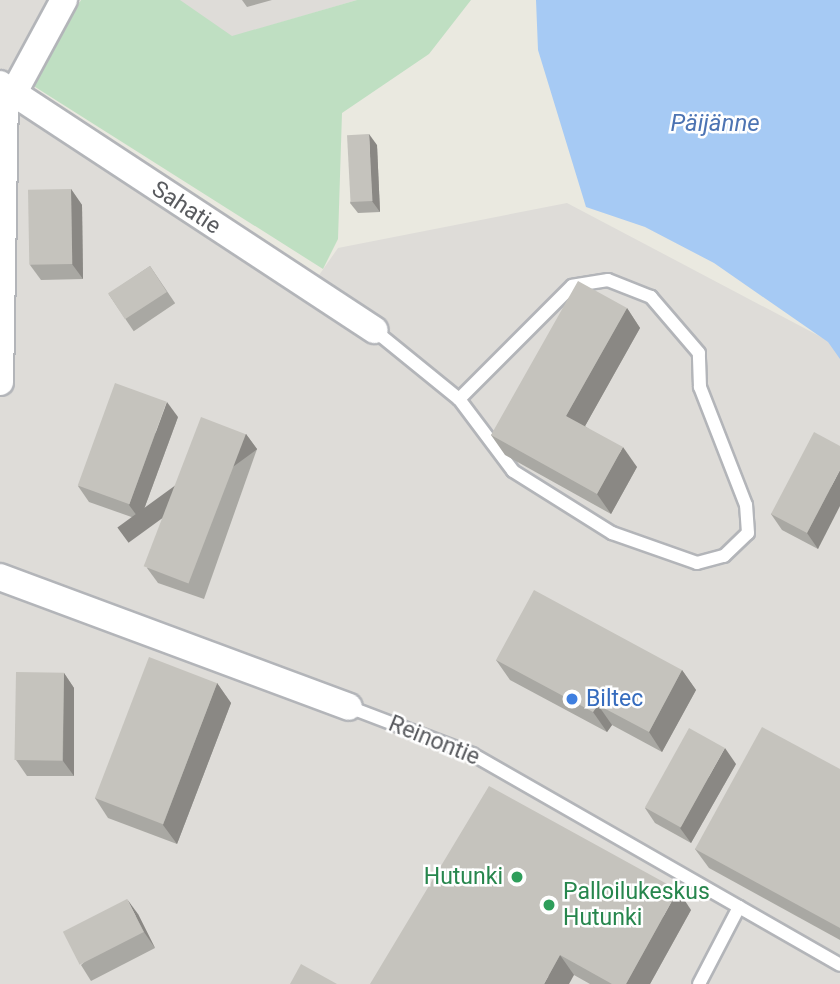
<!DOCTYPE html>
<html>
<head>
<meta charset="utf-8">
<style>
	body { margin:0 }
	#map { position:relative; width:840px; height:984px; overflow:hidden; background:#eae9e0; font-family:Roboto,sans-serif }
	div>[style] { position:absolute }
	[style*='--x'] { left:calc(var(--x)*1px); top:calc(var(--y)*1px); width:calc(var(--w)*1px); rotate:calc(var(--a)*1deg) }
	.industrial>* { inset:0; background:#dedcd8 }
	.green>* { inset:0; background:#bfdfc2 }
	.water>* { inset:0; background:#a6caf4 }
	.roads { filter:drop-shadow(2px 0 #b3b5b9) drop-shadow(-2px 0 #b3b5b9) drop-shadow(0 2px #b3b5b9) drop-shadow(0 -2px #b3b5b9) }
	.service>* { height:12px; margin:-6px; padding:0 6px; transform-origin:6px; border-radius:6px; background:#fff }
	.minor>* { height:26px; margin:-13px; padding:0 13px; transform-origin:13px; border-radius:13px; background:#fff }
	.wall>* { inset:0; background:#a9a8a3; transform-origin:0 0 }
	.shaded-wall>* { inset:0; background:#8a8884; transform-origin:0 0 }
	.building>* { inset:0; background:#c5c3bd; transform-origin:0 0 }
	.dots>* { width:19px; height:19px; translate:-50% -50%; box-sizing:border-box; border:4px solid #fff; border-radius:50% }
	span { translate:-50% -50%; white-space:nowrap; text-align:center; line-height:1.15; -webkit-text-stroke:5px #fff; paint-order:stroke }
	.street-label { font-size:23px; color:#595b5f }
	.shop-label { font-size:23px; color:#366cbe }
	.left { translate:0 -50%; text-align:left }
	.leisure-label { font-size:23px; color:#27864d }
	.right { translate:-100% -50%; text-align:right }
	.water-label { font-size:24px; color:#4d74b3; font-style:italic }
</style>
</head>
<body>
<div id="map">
	<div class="industrial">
		<i style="clip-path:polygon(0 0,61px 0,6px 91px,310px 288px,338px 248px,567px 203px,840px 347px,840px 984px,0 984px)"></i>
		<i style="clip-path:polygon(177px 0,357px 0,228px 38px)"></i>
	</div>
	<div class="green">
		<i style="clip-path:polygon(81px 0,180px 0,232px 36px,357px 0,471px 0,429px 54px,342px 113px,338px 239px,323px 269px,32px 85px)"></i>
	</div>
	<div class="water">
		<i style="clip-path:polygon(536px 0,840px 0,840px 359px,828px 342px,714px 263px,645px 227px,586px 207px,538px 50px)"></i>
	</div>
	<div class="roads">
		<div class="service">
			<i style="--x:374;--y:330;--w:109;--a:39.1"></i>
			<i style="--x:459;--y:399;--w:90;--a:53.1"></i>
			<i style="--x:513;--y:471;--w:117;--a:32.1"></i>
			<i style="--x:612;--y:533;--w:90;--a:19.4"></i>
			<i style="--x:697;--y:563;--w:28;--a:-15"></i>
			<i style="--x:724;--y:556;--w:33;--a:-44"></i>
			<i style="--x:748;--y:533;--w:28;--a:-94"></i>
			<i style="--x:746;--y:505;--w:127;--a:-111.3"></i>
			<i style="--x:700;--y:387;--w:34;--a:-92"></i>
			<i style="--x:699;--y:353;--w:74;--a:-130.6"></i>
			<i style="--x:651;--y:297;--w:46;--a:-158.4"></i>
			<i style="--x:608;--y:280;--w:36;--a:171"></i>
			<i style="--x:572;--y:286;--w:160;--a:135"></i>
			<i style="--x:349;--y:707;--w:132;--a:20.9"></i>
			<i style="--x:472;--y:754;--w:424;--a:29.8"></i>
			<i style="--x:699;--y:984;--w:87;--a:-62.5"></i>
		</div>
		<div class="minor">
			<i style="--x:0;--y:84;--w:448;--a:33.3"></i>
			<i style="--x:0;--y:382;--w:273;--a:-89"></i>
			<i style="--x:5;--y:109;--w:124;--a:-61.6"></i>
			<i style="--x:0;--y:577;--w:372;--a:20.4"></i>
		</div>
	</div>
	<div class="wall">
		<i style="clip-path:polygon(242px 0,272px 0,247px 7px)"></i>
		<i style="clip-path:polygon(377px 145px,380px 212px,358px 213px,350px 203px)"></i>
		<i style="clip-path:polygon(71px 189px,82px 205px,83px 279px,41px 280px,30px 265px)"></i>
		<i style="left:150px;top:266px;width:45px;height:50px;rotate:56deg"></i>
		<i style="clip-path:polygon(627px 308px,640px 328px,585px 426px,637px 467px,611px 514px,505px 455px,491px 435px)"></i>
		<i style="clip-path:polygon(178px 417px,140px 520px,89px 502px,78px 486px)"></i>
		<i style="clip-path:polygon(246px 434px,257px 449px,204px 599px,158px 583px,147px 568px)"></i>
		<i style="clip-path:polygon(840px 446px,818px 549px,782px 530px,771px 514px)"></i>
		<i style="clip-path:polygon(496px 660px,682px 670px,696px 690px,662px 752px,612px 725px,607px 732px,510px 680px)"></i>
		<i style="clip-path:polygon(64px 673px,74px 688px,74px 776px,27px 776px,16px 760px)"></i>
		<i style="clip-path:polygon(217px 683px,231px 703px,177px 844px,108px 818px,95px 798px)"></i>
		<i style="clip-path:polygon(736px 764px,691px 843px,655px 823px,645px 808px)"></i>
		<i style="clip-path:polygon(840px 769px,840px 940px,709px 868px,695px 849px)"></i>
		<i style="clip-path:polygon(691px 910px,650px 984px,590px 984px,574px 975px,370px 984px)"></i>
		<i style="clip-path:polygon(138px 914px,155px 948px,91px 981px,81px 965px)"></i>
	</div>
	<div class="shaded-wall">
		<i style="clip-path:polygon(369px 134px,377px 145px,380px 212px,372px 201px)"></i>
		<i style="clip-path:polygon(71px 189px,82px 205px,83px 279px,72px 264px)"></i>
		<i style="clip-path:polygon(627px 308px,640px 328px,580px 435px,566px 416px)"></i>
		<i style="clip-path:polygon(167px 402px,178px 417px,140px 520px,129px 505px)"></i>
		<i style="left:246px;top:434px;width:19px;height:159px;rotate:54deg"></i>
		<i style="clip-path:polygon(623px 447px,637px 467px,611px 514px,597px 494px)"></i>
		<i style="clip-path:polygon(840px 470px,840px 506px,818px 549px,807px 533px)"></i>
		<i style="clip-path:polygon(682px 670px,696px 690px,662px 752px,649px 732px)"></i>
		<i style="clip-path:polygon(64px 673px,74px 688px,74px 776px,63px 761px)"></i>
		<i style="clip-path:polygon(217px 683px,231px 703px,177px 844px,163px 825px)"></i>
		<i style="clip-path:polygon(598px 705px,612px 725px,607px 732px,593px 712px)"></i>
		<i style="clip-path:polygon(725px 748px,736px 764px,691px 843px,680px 828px)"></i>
		<i style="clip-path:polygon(678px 890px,691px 910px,650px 984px,626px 984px)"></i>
		<i style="clip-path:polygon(127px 899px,138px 914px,155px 948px,144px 932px)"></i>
		<i style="clip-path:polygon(560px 955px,574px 975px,569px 984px,544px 984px)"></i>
	</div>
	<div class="building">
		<i style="left:369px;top:134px;width:67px;height:22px;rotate:87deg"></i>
		<i style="left:71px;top:189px;width:75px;height:43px;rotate:89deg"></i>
		<i style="left:150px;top:266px;width:31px;height:50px;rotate:57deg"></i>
		<i style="clip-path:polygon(578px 281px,627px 308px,566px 416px,623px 447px,597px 494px,491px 435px)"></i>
		<i style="left:115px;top:383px;width:55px;height:109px;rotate:20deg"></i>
		<i style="left:201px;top:417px;width:48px;height:160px;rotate:21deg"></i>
		<i style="clip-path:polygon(814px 432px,840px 446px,840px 470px,807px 533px,771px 514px)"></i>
		<i style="clip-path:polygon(534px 590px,682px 670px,649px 732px,598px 705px,593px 712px,496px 660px)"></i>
		<i style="left:149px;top:657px;width:73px;height:151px;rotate:21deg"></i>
		<i style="left:16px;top:672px;width:48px;height:88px;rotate:1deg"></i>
		<i style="clip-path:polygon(762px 727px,840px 769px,840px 928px,695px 849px)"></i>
		<i style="left:689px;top:728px;width:41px;height:91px;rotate:29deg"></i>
		<i style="clip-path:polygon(489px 786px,678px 890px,626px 984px,612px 984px,560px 955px,544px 984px,370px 984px)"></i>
		<i style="left:127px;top:899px;width:37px;height:72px;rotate:63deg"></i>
		<i style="clip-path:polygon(301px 964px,337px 984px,290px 984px)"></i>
	</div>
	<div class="dots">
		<i style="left:572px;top:699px;background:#3f7fe0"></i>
		<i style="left:517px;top:877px;background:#2e9e5b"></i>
		<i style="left:549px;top:905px;background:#2e9e5b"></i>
	</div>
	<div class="street-label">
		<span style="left:186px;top:208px;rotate:33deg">Sahatie</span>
		<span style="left:434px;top:741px;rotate:22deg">Reinontie</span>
	</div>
	<div class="shop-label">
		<span class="left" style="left:586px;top:699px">Biltec</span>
	</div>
	<div class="leisure-label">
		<span class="right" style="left:503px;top:877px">Hutunki</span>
		<span class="left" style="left:563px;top:905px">Palloilukeskus<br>Hutunki</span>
	</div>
	<div class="water-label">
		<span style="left:715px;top:124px">Päijänne</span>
	</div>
</div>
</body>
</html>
